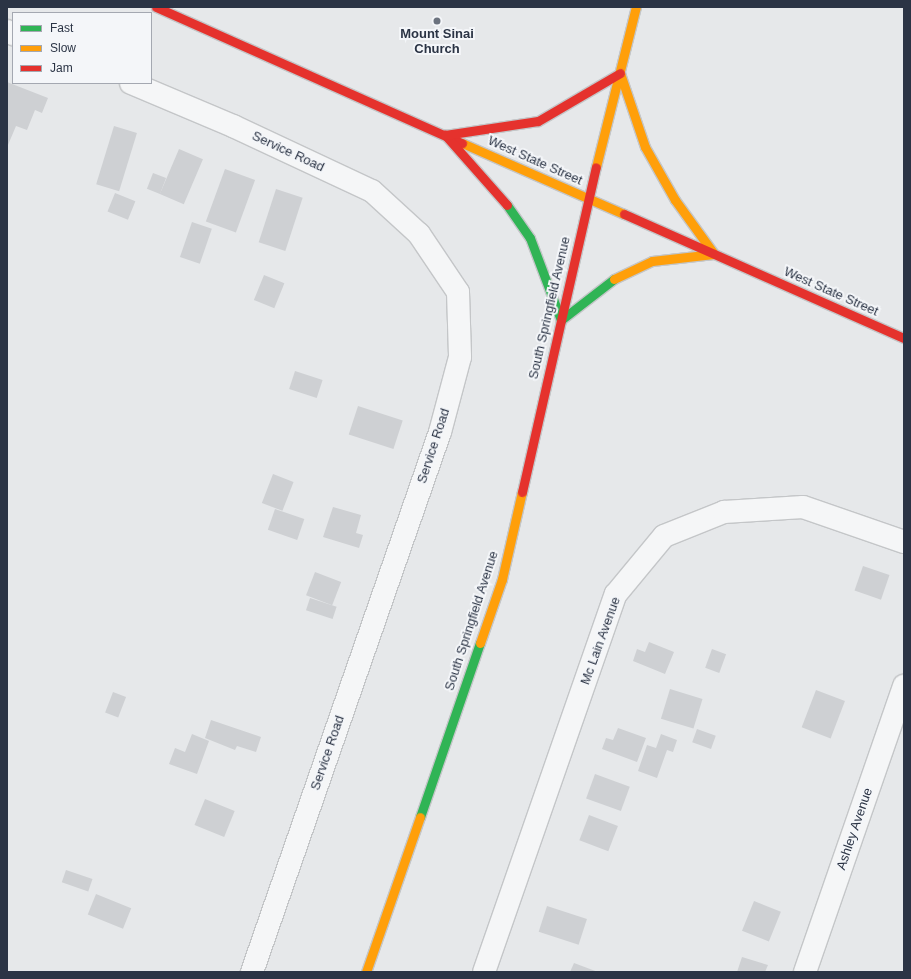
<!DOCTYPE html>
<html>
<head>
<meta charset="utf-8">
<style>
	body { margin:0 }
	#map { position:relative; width:911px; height:979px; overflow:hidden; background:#e6e8ea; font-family:Helvetica,sans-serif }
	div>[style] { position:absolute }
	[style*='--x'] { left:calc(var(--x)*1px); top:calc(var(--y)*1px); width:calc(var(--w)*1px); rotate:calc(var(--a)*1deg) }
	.building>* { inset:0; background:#ced0d3; transform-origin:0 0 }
	.roads { filter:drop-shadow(1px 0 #c4c6c8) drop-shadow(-1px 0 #c4c6c8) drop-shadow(0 1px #c4c6c8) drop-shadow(0 -1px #c4c6c8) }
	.street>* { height:22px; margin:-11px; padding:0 11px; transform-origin:11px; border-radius:11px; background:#f5f6f7 }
	.fast>* { height:9px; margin:-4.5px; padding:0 4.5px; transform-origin:4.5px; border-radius:4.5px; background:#30b455 }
	.slow>* { height:9px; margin:-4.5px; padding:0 4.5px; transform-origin:4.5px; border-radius:4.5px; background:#ff9f0a }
	.jam>* { height:9px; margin:-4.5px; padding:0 4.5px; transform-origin:4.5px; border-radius:4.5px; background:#e5322d }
	.dots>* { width:11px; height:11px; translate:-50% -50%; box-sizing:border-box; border:2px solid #f4f6f9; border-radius:50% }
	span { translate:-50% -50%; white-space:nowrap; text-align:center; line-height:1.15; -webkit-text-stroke:4px #f4f6f9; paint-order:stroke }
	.poi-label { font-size:13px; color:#2b3445; font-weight:700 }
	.street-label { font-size:13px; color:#2b3445 }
	.frame { position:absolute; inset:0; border:8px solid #2b3445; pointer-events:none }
	.legend { position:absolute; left:12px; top:12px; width:140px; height:72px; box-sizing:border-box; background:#f4f6f9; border:1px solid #a4a8b1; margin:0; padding:5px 7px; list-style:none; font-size:12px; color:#2b3445 }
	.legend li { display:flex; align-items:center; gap:8px; height:20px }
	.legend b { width:20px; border:1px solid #a4a8b1 }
</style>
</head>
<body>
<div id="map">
	<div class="building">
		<i style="clip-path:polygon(7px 82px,48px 98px,42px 113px,35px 110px,27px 130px,16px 126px,8px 145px)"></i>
		<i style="left:114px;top:126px;width:24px;height:61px;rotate:17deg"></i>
		<i style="left:179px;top:149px;width:26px;height:49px;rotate:23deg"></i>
		<i style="left:225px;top:169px;width:32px;height:56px;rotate:20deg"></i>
		<i style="left:153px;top:173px;width:14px;height:17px;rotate:21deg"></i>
		<i style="left:276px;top:189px;width:28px;height:56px;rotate:18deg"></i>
		<i style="left:115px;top:193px;width:22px;height:20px;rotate:22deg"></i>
		<i style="left:192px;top:222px;width:21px;height:37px;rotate:19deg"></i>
		<i style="left:264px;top:275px;width:22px;height:27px;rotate:22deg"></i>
		<i style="left:295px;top:371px;width:29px;height:19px;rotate:18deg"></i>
		<i style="left:358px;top:406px;width:47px;height:30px;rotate:18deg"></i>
		<i style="left:273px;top:474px;width:22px;height:31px;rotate:21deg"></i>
		<i style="clip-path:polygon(333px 507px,361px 515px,356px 533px,363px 535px,359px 548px,323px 537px)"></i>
		<i style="left:275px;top:509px;width:31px;height:22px;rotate:19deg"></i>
		<i style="left:863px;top:566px;width:28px;height:26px;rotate:19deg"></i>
		<i style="left:315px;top:572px;width:28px;height:25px;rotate:21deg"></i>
		<i style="left:310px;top:598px;width:28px;height:13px;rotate:18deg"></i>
		<i style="clip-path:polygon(649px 642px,674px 652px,665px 674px,633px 661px,637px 649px,645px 652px)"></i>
		<i style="left:712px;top:649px;width:15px;height:20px;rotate:20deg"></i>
		<i style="left:670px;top:689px;width:34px;height:31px;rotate:17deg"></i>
		<i style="left:816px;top:690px;width:31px;height:40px;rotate:21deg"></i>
		<i style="left:113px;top:692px;width:14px;height:22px;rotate:21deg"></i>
		<i style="clip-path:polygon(211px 720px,261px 737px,256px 752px,237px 746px,235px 750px,205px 738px)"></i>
		<i style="clip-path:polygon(618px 728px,646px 738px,637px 762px,602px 749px,606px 738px,613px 740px)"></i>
		<i style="left:697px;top:729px;width:20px;height:14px;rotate:20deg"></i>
		<i style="clip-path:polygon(192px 734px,209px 741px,197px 774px,169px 764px,175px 748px,185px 752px)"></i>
		<i style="clip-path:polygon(661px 734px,677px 740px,673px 752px,667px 750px,657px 778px,638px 771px,647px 745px,656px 748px)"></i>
		<i style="left:595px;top:774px;width:37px;height:26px;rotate:20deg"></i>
		<i style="left:205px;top:799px;width:32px;height:28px;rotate:22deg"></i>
		<i style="left:589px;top:815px;width:31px;height:27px;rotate:21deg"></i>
		<i style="left:66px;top:870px;width:28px;height:13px;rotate:19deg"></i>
		<i style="left:96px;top:894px;width:38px;height:22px;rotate:22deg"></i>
		<i style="left:754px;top:901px;width:29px;height:32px;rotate:22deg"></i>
		<i style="left:547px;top:906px;width:42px;height:27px;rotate:18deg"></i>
		<i style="clip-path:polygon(742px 957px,768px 965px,765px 972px,737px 972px)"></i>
		<i style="clip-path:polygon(574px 963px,598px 972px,570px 972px)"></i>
	</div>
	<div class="roads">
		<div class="street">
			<i style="--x:7;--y:31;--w:7;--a:27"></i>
			<i style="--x:131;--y:83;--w:111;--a:22.9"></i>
			<i style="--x:233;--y:126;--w:153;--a:25.1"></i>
			<i style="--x:372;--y:191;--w:64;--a:42.5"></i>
			<i style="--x:419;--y:234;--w:70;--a:56.1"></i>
			<i style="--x:458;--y:292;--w:65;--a:88.2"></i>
			<i style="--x:460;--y:357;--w:78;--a:104.9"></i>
			<i style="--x:440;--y:432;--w:572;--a:109.2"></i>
			<i style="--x:484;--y:972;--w:400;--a:-70.8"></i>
			<i style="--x:616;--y:594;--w:75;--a:-50.4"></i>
			<i style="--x:664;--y:536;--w:65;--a:-21.8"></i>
			<i style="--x:724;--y:512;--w:79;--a:-3.6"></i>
			<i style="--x:803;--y:507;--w:107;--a:19.1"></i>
			<i style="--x:805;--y:972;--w:303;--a:-70.9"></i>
		</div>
		<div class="fast">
			<i style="--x:507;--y:205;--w:40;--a:55.1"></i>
			<i style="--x:530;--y:238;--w:88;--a:69.3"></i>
			<i style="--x:561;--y:320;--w:67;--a:-37.7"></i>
			<i style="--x:420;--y:817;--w:184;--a:-71"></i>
		</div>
		<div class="slow">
			<i style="--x:462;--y:143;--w:177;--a:23.7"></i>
			<i style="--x:596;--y:167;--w:165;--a:-76"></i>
			<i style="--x:614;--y:279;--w:42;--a:-25.3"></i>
			<i style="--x:652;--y:261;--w:62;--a:-6.4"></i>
			<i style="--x:714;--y:254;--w:67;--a:-125.8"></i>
			<i style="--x:675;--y:200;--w:61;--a:-119.5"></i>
			<i style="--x:645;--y:147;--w:78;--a:-108.7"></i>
			<i style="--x:480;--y:643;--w:68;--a:-71"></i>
			<i style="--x:502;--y:579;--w:89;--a:-77.1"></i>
			<i style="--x:366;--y:972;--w:164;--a:-70.8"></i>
		</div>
		<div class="jam">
			<i style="--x:156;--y:7;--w:335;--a:24"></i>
			<i style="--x:507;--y:205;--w:94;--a:-131.5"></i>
			<i style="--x:445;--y:135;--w:94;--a:-8.6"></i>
			<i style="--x:538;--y:121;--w:95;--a:-30.3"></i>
			<i style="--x:624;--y:214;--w:306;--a:23.9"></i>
			<i style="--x:522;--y:492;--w:333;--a:-77.2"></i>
		</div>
	</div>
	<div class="dots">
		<i style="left:437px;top:21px;background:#6c737f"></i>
	</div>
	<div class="poi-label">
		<span style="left:437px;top:42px">Mount Sinai<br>Church</span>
	</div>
	<div class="street-label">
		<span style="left:288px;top:152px;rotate:25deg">Service Road</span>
		<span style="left:535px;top:161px;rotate:24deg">West State Street</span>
		<span style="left:831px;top:292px;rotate:24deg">West State Street</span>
		<span style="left:550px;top:308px;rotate:-77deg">South Springfield Avenue</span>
		<span style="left:434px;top:446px;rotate:-72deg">Service Road</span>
		<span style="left:472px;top:621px;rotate:-72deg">South Springfield Avenue</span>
		<span style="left:601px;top:641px;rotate:-70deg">Mc Lain Avenue</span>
		<span style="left:328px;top:753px;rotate:-71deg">Service Road</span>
		<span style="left:855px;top:829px;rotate:-71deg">Ashley Avenue</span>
	</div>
	<div class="frame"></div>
	<ul class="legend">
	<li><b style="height:5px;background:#30b455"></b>Fast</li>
	<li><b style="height:5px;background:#ff9f0a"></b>Slow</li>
	<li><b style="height:5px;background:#e5322d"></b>Jam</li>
	</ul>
</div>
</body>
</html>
